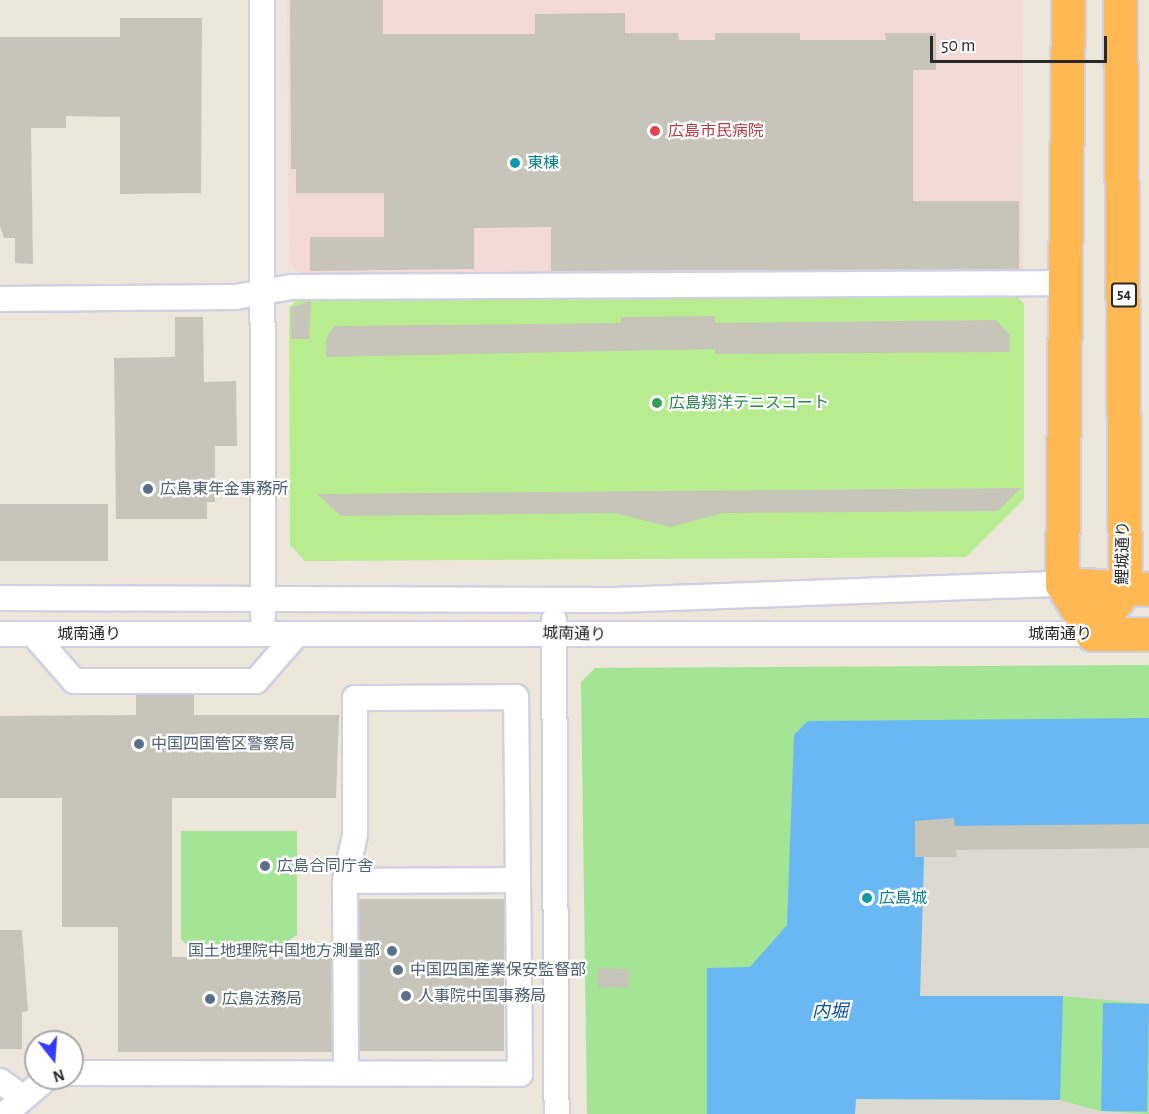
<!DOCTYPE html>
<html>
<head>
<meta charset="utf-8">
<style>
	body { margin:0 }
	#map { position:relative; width:1149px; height:1114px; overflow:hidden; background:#ece7da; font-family:"Alegreya Sans","Noto Sans JP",sans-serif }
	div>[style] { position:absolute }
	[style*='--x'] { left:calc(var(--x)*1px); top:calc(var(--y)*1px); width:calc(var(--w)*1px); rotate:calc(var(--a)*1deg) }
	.medical>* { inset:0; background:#f3dad7 }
	.green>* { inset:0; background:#a3e594 }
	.pitch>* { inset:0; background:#b7ed8f }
	.plaza>* { inset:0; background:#dcd9d1 }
	.water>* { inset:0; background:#69b8f3; transform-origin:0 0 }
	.building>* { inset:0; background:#c7c4ba; transform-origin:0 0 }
	.roads { filter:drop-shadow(2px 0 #cfd0e3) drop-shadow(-2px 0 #cfd0e3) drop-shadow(0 2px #cfd0e3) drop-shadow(0 -2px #cfd0e3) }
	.minor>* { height:24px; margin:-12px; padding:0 12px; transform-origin:12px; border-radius:12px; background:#fff }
	.highway>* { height:33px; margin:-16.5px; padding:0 16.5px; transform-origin:16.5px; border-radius:16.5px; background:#ffb852 }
	.dots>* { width:16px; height:16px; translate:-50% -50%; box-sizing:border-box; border:3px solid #fff; border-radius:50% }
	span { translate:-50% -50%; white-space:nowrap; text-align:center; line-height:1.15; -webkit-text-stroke:4.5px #fff; paint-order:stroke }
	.shield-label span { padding:2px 4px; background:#fff; border:2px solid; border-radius:4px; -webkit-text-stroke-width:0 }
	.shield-label { font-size:15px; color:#292929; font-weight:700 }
	.health-label { font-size:16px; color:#be3a42 }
	.left { translate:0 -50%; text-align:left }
	.culture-label { font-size:16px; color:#0d838f }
	.leisure-label { font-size:16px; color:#27864d }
	.service-label { font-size:16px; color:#4e5e75 }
	.right { translate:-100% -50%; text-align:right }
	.street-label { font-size:16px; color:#292929 }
	.water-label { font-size:18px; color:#08539e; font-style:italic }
	.north { position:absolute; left:24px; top:1030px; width:60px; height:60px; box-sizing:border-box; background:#fff; border:2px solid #a9a9a9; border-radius:50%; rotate:163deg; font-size:16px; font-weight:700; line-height:24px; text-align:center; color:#292929 }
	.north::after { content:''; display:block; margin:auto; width:21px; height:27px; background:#343aff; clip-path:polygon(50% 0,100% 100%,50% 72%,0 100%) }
	.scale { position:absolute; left:930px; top:36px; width:177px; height:27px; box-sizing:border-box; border:3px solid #292929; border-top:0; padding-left:8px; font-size:18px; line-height:21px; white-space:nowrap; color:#292929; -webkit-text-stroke:4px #fff; paint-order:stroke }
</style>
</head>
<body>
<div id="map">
	<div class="medical">
		<i style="clip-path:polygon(287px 0,1023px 0,1022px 272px,303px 276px,289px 263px)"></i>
	</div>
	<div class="green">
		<i style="clip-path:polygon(1149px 665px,1149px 1114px,587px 1114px,581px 682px,595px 668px)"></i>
		<i style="clip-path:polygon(181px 831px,297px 831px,297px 935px,283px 944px,186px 944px,181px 939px)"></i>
	</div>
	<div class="pitch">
		<i style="clip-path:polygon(1013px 292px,1024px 304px,1024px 499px,966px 557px,305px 561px,290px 545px,289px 308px,300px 296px)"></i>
	</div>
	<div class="plaza">
		<i style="clip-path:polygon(952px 820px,1149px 826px,1149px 1004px,1063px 996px,920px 996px,924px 856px)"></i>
		<i style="clip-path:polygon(855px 1099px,1060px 1100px,1100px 1111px,1149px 1114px,855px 1114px)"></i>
	</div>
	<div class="water">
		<i style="clip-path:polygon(1149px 718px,1149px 826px,952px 828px,924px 855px,920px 996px,1063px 996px,1060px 1100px,856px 1099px,855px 1114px,707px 1114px,707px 968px,750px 967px,787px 925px,794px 735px,808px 721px)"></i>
		<i style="left:1103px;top:1003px;width:46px;height:108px;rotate:1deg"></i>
	</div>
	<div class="building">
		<i style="clip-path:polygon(290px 0,383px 0,383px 34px,535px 34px,535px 14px,625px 13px,625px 33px,678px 33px,679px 40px,715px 40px,715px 33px,800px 33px,800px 40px,886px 40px,885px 33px,936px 33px,936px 70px,913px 70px,913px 201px,1019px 201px,1019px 269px,551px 271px,551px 227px,474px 228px,474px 269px,310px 271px,310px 237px,384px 237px,384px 193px,296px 193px,296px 169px,291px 169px)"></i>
		<i style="clip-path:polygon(120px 18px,202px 18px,201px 193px,120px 194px,120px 117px,66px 116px,66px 128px,31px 128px,33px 264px,15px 263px,15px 238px,4px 238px,0 226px,0 37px,120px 37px)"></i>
		<i style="clip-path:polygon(311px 301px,309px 339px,291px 339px,291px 307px)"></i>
		<i style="clip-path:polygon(715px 316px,715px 323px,996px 320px,1010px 335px,1010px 352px,715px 354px,715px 349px,326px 357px,326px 339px,334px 326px,621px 323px,621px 317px)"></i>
		<i style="clip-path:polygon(175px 317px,203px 317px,204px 382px,236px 381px,237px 446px,215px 446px,215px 502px,207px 502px,207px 519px,116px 519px,114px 358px,175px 357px)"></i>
		<i style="clip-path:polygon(1021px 488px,998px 511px,723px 513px,670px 527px,615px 513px,341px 516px,317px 494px)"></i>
		<i style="left:0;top:504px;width:108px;height:57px"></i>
		<i style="clip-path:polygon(136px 695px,194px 695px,194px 715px,339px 715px,336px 798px,172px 798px,172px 957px,331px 957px,332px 1052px,118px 1052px,118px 927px,62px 927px,62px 798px,0 798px,0 716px,136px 715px)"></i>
		<i style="clip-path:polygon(954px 818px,955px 826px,1149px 824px,1149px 848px,956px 850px,957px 857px,915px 857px,915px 821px)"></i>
		<i style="left:359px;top:899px;width:145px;height:152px"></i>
		<i style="clip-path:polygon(0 930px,22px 930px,28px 1011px,22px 1012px,22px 1049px,0 1049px)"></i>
		<i style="left:598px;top:968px;width:31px;height:19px;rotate:2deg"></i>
	</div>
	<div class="roads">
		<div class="minor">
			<i style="--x:262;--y:0;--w:617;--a:89.91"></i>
			<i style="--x:0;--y:299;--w:236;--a:-0.5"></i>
			<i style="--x:236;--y:297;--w:56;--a:-10.3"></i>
			<i style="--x:291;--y:287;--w:777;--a:-0.29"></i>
			<i style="--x:0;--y:598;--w:616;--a:0.19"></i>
			<i style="--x:616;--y:600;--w:446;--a:-2.1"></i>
			<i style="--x:554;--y:620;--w:494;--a:89.7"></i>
			<i style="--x:0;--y:634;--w:1092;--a:0"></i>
			<i style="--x:33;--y:634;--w:62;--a:48.9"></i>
			<i style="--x:74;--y:681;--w:182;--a:0"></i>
			<i style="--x:256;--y:681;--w:62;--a:-48.9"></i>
			<i style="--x:345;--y:881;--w:171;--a:-0.3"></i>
			<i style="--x:72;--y:1073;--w:448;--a:0.1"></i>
			<i style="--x:520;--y:1074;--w:377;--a:-90.6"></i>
			<i style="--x:516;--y:697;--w:161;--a:179.6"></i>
			<i style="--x:355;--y:698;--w:137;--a:90"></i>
			<i style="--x:355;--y:835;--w:47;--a:102.3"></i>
			<i style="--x:345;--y:881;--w:192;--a:89.7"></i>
			<i style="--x:0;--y:1081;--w:27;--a:36"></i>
			<i style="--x:5;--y:1114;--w:55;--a:-40.6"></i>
		</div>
		<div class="highway">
			<i style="--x:1068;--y:0;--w:584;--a:90.59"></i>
			<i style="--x:1062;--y:584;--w:58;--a:59"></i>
			<i style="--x:1062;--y:584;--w:87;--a:3.3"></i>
			<i style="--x:1092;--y:634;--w:56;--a:-53.7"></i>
			<i style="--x:1125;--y:589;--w:589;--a:-90.49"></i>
			<i style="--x:1092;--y:634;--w:57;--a:0"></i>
		</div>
	</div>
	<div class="dots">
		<i style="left:655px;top:131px;background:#e0444e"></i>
		<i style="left:515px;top:163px;background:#0f9aa8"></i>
		<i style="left:657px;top:403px;background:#2e9e5b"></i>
		<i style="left:148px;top:489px;background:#5c6f8a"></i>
		<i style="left:139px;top:744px;background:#5c6f8a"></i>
		<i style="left:265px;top:866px;background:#5c6f8a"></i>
		<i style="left:867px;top:898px;background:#0f9aa8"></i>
		<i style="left:392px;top:951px;background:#5c6f8a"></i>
		<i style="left:398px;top:970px;background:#5c6f8a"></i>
		<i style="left:406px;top:996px;background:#5c6f8a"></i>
		<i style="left:210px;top:999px;background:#5c6f8a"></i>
	</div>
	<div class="shield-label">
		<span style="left:1124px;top:295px">54</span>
	</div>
	<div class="health-label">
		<span class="left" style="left:668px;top:131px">広島市民病院</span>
	</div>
	<div class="culture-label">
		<span class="left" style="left:527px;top:163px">東棟</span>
		<span class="left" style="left:879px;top:898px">広島城</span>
	</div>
	<div class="leisure-label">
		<span class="left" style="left:669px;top:403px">広島翔洋テニスコート</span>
	</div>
	<div class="service-label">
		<span class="left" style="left:160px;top:489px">広島東年金事務所</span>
		<span class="left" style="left:151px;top:744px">中国四国管区警察局</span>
		<span class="left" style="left:277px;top:866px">広島合同庁舎</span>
		<span class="right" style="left:380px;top:951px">国土地理院中国地方測量部</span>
		<span class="left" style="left:410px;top:970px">中国四国産業保安監督部</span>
		<span class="left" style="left:418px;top:996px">人事院中国事務局</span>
		<span class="left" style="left:222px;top:999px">広島法務局</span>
	</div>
	<div class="street-label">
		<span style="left:1123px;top:553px;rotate:-89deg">鯉城通り</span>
		<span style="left:89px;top:634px">城南通り</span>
		<span style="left:574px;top:634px;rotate:2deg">城南通り</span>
		<span style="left:1060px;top:634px">城南通り</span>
	</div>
	<div class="water-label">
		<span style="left:830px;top:1012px">内堀</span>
	</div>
	<div class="north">N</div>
	<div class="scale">50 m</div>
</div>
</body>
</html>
